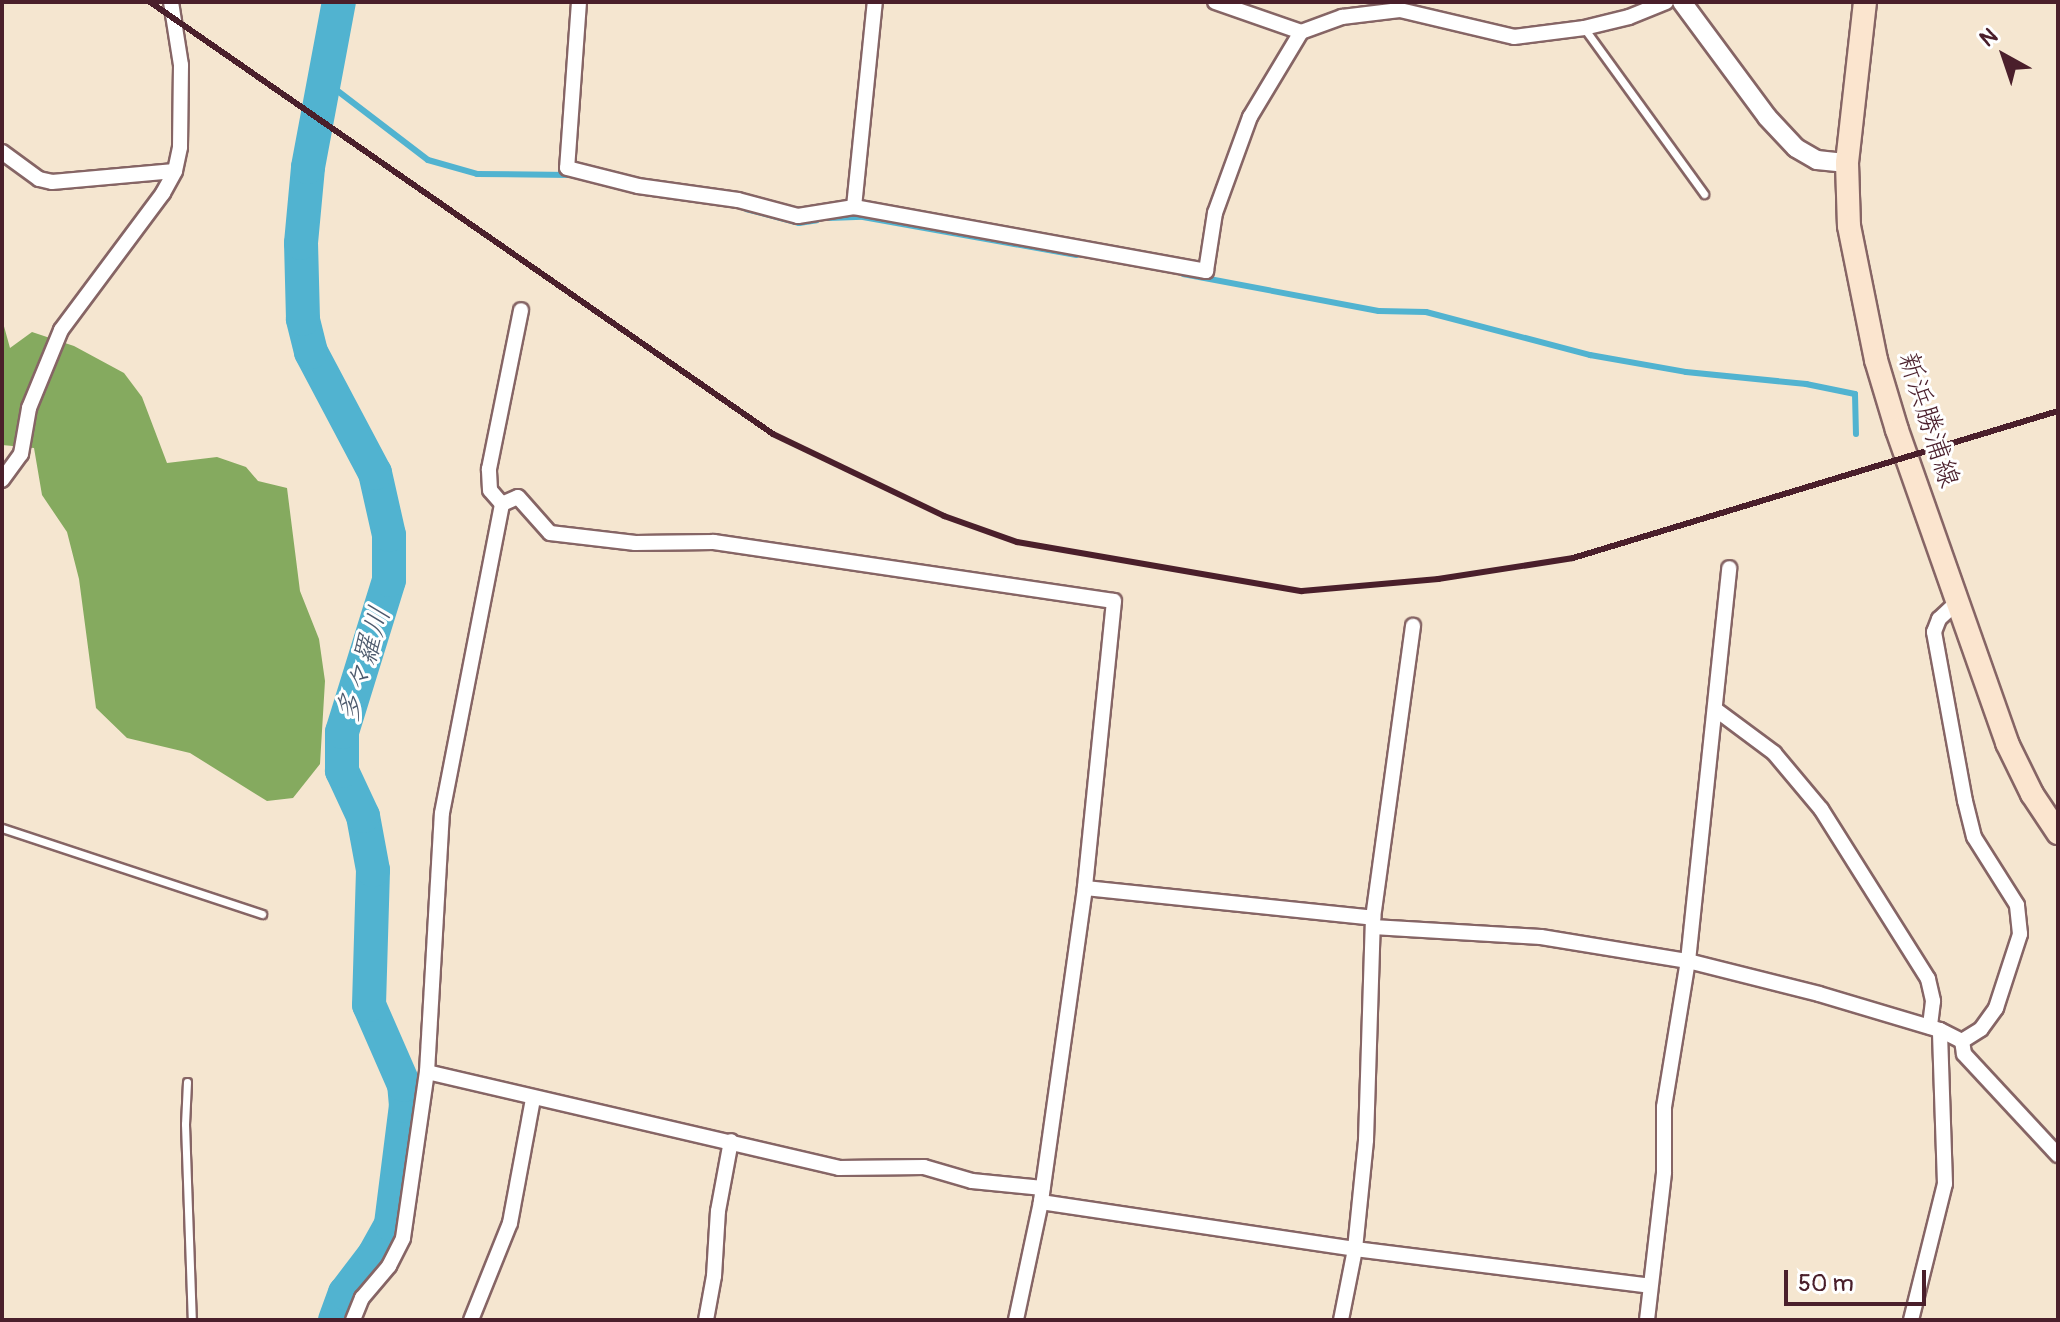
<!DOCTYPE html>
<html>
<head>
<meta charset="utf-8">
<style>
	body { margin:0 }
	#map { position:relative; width:2060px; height:1322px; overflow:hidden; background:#f5e6d0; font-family:Pangolin,"Klee One",sans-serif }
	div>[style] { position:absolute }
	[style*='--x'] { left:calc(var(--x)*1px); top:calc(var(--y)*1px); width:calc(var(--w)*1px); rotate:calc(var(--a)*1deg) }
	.forest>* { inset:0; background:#85aa5f }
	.stream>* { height:6px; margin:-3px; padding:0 3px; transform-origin:3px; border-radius:3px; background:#51b3d0 }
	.river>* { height:34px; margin:-17px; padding:0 17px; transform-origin:17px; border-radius:17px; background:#51b3d0 }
	.roads { filter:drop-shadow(2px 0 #866565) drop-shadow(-2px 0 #866565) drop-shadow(0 2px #866565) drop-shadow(0 -2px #866565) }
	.service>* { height:7px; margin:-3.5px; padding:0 3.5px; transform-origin:3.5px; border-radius:3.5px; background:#fff }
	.minor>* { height:14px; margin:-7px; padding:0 7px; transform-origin:7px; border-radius:7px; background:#fff }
	.tertiary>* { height:18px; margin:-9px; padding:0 9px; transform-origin:9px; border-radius:9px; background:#fff }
	.secondary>* { height:22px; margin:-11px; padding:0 11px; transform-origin:11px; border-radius:11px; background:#fbe5cf }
	.rail>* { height:6px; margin:-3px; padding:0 3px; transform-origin:3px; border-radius:3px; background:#4a1f2b }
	span { translate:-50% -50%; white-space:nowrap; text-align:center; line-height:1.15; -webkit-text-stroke:6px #fff; paint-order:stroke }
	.street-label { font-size:28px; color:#4a1f2b }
	.water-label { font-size:30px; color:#4d5a6d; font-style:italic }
	.frame { position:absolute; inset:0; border:4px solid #4a1f2b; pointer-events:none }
	.north { position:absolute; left:1964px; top:16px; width:80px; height:80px; -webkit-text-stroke:6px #fff; paint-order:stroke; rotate:320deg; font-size:22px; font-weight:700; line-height:32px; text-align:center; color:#4a1f2b }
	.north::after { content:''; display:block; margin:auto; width:28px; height:36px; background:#4a1f2b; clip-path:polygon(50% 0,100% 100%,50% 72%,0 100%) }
	.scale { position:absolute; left:1784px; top:1270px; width:142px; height:36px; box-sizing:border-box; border:4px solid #4a1f2b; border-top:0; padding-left:10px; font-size:24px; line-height:28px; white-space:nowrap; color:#4a1f2b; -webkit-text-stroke:6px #fff; paint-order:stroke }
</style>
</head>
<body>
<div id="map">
	<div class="forest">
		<i style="clip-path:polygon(2px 319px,10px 348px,32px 332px,74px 346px,124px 373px,142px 397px,167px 463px,217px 457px,246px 467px,258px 481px,287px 488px,300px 591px,319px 639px,325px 681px,320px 764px,293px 798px,267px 801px,190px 753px,127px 738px,96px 708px,79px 579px,67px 532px,42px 495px,34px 448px,2px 445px)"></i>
	</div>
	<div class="stream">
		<i style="--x:326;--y:82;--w:128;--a:37.4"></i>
		<i style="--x:428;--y:160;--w:51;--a:15.9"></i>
		<i style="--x:477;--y:174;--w:94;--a:0.6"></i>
		<i style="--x:746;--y:209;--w:55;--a:14.8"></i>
		<i style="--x:799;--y:223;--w:18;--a:-9"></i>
		<i style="--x:828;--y:218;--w:35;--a:-2"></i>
		<i style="--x:863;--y:217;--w:217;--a:10.1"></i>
		<i style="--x:1183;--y:274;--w:199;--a:10.7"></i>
		<i style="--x:1379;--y:311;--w:47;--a:1.2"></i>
		<i style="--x:1426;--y:312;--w:170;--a:14.7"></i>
		<i style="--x:1590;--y:355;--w:97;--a:10"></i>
		<i style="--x:1686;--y:372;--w:121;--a:5.7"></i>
		<i style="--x:1806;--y:384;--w:50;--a:11.5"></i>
		<i style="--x:1855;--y:394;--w:40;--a:88.6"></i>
	</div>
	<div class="river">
		<i style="--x:335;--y:1320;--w:29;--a:-70"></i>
		<i style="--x:345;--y:1293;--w:48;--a:-52.7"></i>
		<i style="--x:374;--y:1255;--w:35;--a:-61"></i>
		<i style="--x:391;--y:1224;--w:119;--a:-82.8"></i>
		<i style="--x:406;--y:1106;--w:21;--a:-95"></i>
		<i style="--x:404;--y:1085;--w:87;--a:-113.6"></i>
		<i style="--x:369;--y:1005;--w:135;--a:-88.3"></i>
		<i style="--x:373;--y:870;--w:55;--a:-100.5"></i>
		<i style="--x:363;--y:816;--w:50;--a:-115"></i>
		<i style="--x:342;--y:771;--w:39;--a:-90"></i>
		<i style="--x:342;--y:732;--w:159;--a:-72.8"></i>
		<i style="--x:389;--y:580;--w:45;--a:-90"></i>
		<i style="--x:389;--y:535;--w:64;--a:-102.7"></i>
		<i style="--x:375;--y:473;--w:137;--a:-117.9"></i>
		<i style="--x:311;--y:352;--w:34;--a:-104"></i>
		<i style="--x:303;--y:319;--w:76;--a:-91.5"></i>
		<i style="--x:301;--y:243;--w:76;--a:-84.7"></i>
		<i style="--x:308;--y:167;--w:168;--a:-79.4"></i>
	</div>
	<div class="roads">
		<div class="service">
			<i style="--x:1584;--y:28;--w:205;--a:54.1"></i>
			<i style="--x:2;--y:828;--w:274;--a:18.3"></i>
			<i style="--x:187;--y:1082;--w:42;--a:92.7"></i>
			<i style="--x:185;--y:1124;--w:196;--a:88"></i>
		</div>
		<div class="minor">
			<i style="--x:579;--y:2;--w:166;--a:94.1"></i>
			<i style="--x:567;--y:168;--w:73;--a:14.2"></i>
			<i style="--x:638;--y:186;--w:101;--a:8"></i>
			<i style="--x:738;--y:200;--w:62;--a:14.9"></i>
			<i style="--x:798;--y:216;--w:57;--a:-9.1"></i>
			<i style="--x:854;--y:207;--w:358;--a:10.3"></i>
			<i style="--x:1206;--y:271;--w:59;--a:-81.2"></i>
			<i style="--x:1215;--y:213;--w:102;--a:-70"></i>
			<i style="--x:1250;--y:117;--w:99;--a:-59"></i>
			<i style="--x:1215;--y:2;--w:91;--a:19.2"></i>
			<i style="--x:1301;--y:32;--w:44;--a:-20.1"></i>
			<i style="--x:1342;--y:17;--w:58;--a:-6.9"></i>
			<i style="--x:1400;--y:10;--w:117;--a:13.3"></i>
			<i style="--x:1514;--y:37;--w:71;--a:-7.3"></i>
			<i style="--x:1584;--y:28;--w:46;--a:-13.7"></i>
			<i style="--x:1629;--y:17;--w:40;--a:-22"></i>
			<i style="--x:2;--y:152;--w:46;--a:36.1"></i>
			<i style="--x:39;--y:179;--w:13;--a:13"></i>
			<i style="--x:52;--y:182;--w:123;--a:-5.1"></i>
			<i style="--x:854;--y:207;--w:206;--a:-84.2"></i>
			<i style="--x:2;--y:480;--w:32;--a:-54"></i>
			<i style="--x:21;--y:454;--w:47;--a:-80.1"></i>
			<i style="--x:29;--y:408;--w:84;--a:-67.7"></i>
			<i style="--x:61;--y:330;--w:171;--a:-53.3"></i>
			<i style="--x:163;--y:193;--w:25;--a:-61"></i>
			<i style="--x:175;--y:171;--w:25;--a:-78"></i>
			<i style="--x:180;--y:147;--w:82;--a:-89.3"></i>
			<i style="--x:181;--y:65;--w:64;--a:-99"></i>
			<i style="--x:502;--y:504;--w:17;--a:-24"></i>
			<i style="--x:518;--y:497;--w:48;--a:48.4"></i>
			<i style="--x:550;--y:533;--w:86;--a:6.7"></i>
			<i style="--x:635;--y:543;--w:79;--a:-0.7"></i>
			<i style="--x:714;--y:542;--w:404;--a:8.4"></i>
			<i style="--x:1114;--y:601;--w:288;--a:95.8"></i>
			<i style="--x:1085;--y:888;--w:317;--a:98"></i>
			<i style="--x:1041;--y:1202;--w:121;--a:102"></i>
			<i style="--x:1715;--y:709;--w:74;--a:36.7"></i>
			<i style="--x:1774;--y:753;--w:73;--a:50"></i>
			<i style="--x:1821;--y:809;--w:201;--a:57.8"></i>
			<i style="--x:1928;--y:979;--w:23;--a:77"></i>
			<i style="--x:1933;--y:1001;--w:26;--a:97"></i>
			<i style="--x:1085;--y:888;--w:290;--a:5.9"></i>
			<i style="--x:1373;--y:927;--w:168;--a:3.4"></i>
			<i style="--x:1541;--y:937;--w:149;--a:9.3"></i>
			<i style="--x:1688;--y:961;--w:135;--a:14.1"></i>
			<i style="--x:1819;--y:994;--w:126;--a:16.6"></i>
			<i style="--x:1940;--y:1030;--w:25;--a:27"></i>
			<i style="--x:1962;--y:1041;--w:22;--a:-32"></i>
			<i style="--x:1981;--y:1029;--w:26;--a:-54"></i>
			<i style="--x:1996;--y:1008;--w:78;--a:-72"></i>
			<i style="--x:2020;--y:934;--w:29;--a:-96"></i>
			<i style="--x:2017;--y:905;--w:80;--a:-122.3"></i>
			<i style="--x:1974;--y:837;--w:37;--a:-104"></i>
			<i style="--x:1965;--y:801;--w:172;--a:-100.4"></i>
			<i style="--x:1934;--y:632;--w:14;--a:-69"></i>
			<i style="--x:1939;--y:619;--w:23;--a:-43"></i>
			<i style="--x:1962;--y:1041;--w:13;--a:81"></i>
			<i style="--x:1964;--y:1054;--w:138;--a:47.1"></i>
			<i style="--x:427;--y:1072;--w:423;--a:13.1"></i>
			<i style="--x:839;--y:1168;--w:85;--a:-0.7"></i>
			<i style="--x:924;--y:1167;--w:50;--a:16.3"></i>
			<i style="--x:972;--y:1181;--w:71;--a:5.6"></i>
			<i style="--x:1041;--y:1202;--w:317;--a:8.5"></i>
			<i style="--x:1355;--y:1249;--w:297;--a:7.1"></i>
			<i style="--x:353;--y:1320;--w:24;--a:-68"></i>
			<i style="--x:362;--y:1298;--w:42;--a:-49.8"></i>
			<i style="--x:389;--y:1266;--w:31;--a:-63"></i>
			<i style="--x:403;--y:1238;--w:168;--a:-81.8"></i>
			<i style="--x:427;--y:1072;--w:259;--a:-86.7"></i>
			<i style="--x:442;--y:813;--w:315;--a:-79"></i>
			<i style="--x:502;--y:504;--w:18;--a:-131"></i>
			<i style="--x:490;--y:490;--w:21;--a:-93"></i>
			<i style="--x:489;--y:469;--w:162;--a:-78.6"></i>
			<i style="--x:471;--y:1320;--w:105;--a:-68.1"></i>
			<i style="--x:510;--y:1223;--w:126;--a:-79.5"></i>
			<i style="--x:706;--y:1320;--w:45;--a:-79.7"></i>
			<i style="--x:714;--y:1276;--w:65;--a:-86.5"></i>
			<i style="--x:718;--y:1211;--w:71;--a:-79.5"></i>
			<i style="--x:1341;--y:1320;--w:72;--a:-78.8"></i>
			<i style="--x:1355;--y:1249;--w:110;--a:-84.2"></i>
			<i style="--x:1366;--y:1140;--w:222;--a:-88.2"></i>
			<i style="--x:1373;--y:918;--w:295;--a:-82.2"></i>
			<i style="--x:1647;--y:1320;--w:149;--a:-83.4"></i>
			<i style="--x:1664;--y:1172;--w:65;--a:-90"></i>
			<i style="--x:1664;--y:1107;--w:148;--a:-80.7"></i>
			<i style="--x:1688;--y:961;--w:395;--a:-84"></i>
			<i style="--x:1911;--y:1320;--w:140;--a:-76"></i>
			<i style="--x:1945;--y:1184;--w:154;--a:-91.9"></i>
		</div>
		<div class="tertiary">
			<i style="--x:1682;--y:2;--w:143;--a:53.5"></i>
			<i style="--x:1767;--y:117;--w:42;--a:46.9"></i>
			<i style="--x:1796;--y:148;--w:24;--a:30"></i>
			<i style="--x:1817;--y:160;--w:30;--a:6"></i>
		</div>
		<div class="secondary">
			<i style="--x:1865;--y:2;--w:162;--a:96.4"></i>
			<i style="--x:1847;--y:163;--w:63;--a:88.2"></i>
			<i style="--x:1849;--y:226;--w:137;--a:78.6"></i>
			<i style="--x:1876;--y:360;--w:73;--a:73.3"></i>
			<i style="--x:1897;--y:430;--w:332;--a:70.6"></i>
			<i style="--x:2007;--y:743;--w:57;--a:63.9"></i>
			<i style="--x:2032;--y:794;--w:47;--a:56.3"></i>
		</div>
	</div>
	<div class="rail">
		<i style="--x:150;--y:2;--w:758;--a:34.74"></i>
		<i style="--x:773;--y:434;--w:190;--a:25.6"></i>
		<i style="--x:944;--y:516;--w:77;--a:19.6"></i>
		<i style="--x:1017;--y:542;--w:289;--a:9.8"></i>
		<i style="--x:1302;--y:591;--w:137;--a:-5"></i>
		<i style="--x:1438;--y:579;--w:137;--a:-8.8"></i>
		<i style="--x:1573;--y:558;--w:507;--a:-16.86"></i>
	</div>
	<div class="street-label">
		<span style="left:1928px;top:420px;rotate:72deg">新浜勝浦線</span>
	</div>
	<div class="water-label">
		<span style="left:364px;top:665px;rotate:-73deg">多々羅川</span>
	</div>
	<div class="frame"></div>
	<div class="north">N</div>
	<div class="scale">50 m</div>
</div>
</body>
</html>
